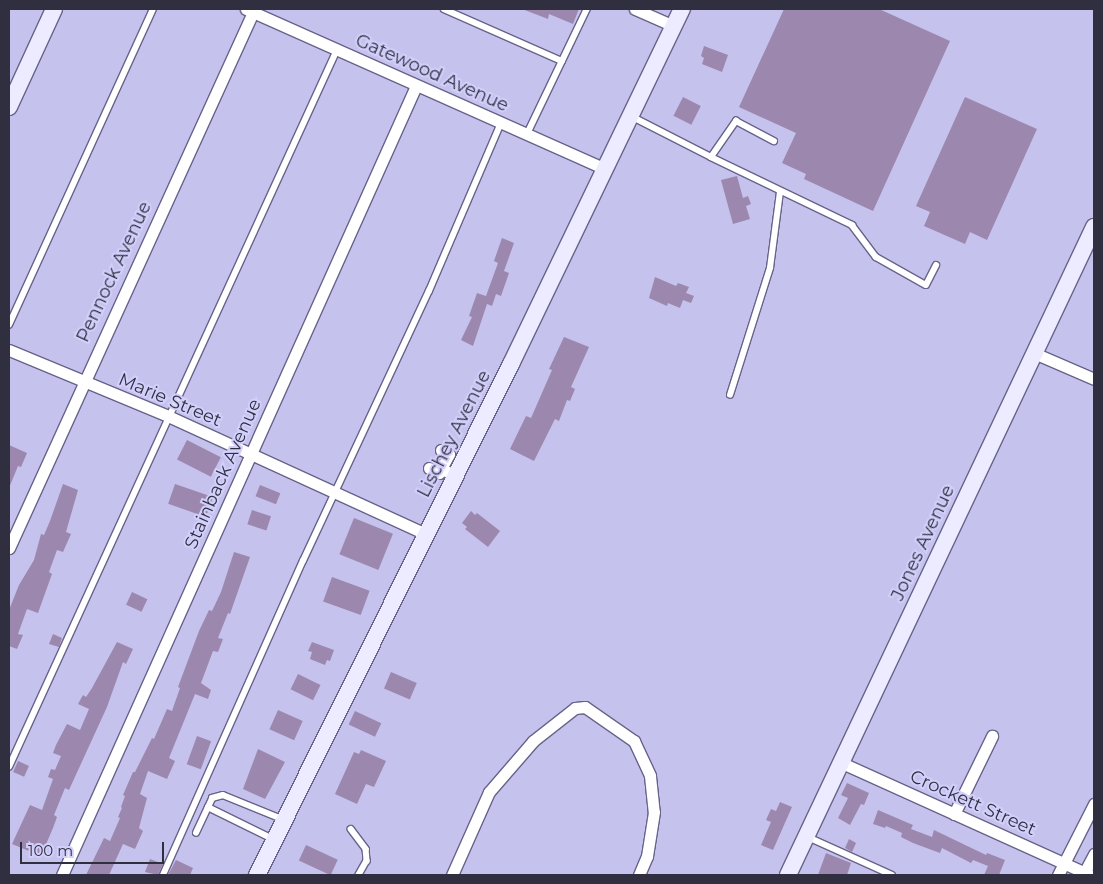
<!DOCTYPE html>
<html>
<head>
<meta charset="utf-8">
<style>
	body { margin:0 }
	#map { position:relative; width:1103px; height:884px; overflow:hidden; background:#c5c2ed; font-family:Montserrat,sans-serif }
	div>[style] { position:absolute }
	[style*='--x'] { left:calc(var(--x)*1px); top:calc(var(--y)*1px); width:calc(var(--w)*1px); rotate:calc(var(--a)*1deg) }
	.building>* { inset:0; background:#9c88ae; transform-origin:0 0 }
	.roads { filter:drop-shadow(1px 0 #67638a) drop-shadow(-1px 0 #67638a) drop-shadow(0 1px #67638a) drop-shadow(0 -1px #67638a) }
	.lane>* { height:5.5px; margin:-2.75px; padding:0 2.75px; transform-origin:2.75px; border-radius:2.75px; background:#fff }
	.street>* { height:11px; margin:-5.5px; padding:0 5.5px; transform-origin:5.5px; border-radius:5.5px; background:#fff }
	.secondary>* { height:16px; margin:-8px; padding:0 8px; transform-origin:8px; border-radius:8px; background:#edebff }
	span { translate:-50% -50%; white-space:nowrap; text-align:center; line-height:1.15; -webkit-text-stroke:4px #d2cffb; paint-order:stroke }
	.street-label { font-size:18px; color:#302f40 }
	.frame { position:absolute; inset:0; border:10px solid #302f40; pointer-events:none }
	.scale { position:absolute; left:20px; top:842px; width:144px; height:22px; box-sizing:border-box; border:2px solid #302f40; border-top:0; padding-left:6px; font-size:15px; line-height:18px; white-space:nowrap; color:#302f40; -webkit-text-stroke:4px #d2cffb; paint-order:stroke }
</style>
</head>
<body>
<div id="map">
	<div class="building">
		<i style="clip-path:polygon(522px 9px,579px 9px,573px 24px,549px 14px,548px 19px)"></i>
		<i style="clip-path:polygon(784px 9px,879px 9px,950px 41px,873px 211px,804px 179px,806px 174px,782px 163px,796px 133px,739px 107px)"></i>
		<i style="clip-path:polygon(704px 46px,728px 55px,722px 72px,702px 64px,704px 58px,701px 56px)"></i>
		<i style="left:683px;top:97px;width:20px;height:21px;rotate:27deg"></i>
		<i style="clip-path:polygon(965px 97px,1037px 129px,987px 240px,970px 232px,965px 244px,924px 226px,930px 212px,916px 206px)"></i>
		<i style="clip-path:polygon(737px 176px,743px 198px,748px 196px,751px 204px,746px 206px,750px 219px,733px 224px,721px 180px)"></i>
		<i style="clip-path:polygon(502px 238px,514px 243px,504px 271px,509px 273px,501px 296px,496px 294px,492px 306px,487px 304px,473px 346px,461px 340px,472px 317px,469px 316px,477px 293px,486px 296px,498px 263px,494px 261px)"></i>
		<i style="clip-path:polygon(655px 277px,676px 286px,678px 283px,689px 287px,686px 293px,694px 296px,691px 303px,683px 300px,680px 308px,668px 303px,667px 306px,649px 298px)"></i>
		<i style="clip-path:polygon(564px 337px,589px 347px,571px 387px,575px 389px,570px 401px,567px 400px,559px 421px,555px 419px,534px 461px,510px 449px,526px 416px,531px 418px,552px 370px,549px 369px)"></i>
		<i style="left:187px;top:440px;width:38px;height:22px;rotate:27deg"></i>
		<i style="clip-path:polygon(9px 445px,27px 453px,21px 467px,18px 466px,9px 488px)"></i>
		<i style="clip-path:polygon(63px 484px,78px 490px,66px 532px,71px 534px,63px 552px,57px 550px,49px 572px,52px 574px,38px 613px,27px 609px,18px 634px,23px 635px,17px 649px,9px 646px,9px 610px,19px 585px,34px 560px,41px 534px,44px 535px,50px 521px)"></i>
		<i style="left:175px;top:484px;width:40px;height:21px;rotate:19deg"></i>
		<i style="left:260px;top:485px;width:22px;height:12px;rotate:22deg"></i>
		<i style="left:252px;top:510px;width:20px;height:15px;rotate:18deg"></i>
		<i style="clip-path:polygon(471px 511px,475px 515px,477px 513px,500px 531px,488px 547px,465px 529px,467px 527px,462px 523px)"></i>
		<i style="left:354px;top:518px;width:42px;height:39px;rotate:22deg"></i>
		<i style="clip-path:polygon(234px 552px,250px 557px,230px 614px,228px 613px,218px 638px,223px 639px,218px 652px,213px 651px,201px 683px,211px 690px,208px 699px,195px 694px,169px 758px,175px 761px,167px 779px,148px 771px,140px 794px,147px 798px,139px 828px,143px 831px,135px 849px,123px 844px,109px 875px,86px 875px,104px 838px,110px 841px,120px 818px,118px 817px,122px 808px,121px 807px,125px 796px,123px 795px,133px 772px,135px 772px,152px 738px,154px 739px,167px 709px,172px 711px,180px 688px,178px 687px,199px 631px,209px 610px,212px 611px,221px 592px)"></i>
		<i style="left:332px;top:577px;width:40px;height:26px;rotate:20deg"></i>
		<i style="left:132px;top:592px;width:17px;height:14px;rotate:25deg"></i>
		<i style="clip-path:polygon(53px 634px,62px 638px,59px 647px,49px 644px)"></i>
		<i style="clip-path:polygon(117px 642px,133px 649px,126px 664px,123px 662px,107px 707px,69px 790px,65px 788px,54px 815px,57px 817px,53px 828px,41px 856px,12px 844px,30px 805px,42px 810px,53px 779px,48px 777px,51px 769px,55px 770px,61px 756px,53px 753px,56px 745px,67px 724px,80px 730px,89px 709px,78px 704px,83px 695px,86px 697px,92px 688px)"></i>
		<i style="clip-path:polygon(312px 642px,334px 650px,330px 661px,327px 660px,325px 665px,310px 659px,312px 652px,308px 651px)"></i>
		<i style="left:391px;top:672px;width:28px;height:18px;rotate:23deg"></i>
		<i style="left:298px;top:674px;width:25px;height:17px;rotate:26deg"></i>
		<i style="left:278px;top:710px;width:27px;height:21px;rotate:24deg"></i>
		<i style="left:355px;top:711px;width:29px;height:15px;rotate:25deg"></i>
		<i style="left:197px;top:736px;width:15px;height:30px;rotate:20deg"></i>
		<i style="clip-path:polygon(258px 749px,285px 762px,265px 799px,243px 789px)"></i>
		<i style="clip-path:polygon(361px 750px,386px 761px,374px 787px,366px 784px,357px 804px,335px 794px,354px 752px,359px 754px)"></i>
		<i style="left:18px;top:761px;width:12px;height:12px;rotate:24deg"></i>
		<i style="clip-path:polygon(847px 783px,869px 793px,864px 805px,861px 804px,850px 825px,838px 818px,848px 798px,841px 795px)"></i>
		<i style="clip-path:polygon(780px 802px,792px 807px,773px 850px,761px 845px,771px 822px,766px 820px,771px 809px,776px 811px)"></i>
		<i style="clip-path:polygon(878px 810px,913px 825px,911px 829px,932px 837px,934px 830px,986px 855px,987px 853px,1005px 860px,999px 875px,984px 875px,988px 866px,973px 860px,971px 863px,942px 848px,940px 853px,913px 843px,901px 837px,902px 833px,886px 826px,885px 828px,873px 824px)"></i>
		<i style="clip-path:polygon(849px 839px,856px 843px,852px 852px,845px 848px)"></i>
		<i style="left:306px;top:845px;width:35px;height:17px;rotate:25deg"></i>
		<i style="clip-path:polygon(826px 853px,851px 863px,847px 875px,818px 875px)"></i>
		<i style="clip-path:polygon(150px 859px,163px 864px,158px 875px,145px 872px)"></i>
		<i style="clip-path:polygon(176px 860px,193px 868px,190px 875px,168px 875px)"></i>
	</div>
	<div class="roads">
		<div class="lane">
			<i style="--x:444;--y:9;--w:129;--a:23.8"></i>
			<i style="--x:631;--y:116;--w:90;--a:27.1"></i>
			<i style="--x:711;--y:157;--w:44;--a:-55.2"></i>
			<i style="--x:736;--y:121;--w:43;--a:27.8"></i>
			<i style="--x:527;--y:134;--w:139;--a:-64.4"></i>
			<i style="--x:711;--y:157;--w:157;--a:25.7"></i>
			<i style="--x:852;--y:225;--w:40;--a:53"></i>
			<i style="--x:876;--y:257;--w:57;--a:29.2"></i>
			<i style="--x:926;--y:285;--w:22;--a:-63"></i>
			<i style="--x:9;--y:325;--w:347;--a:-65.5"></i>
			<i style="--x:730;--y:395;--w:133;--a:-72.5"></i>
			<i style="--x:770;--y:268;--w:77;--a:-82.5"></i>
			<i style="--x:9;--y:767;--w:788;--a:-65.42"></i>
			<i style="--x:208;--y:807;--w:72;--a:26.2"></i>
			<i style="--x:351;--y:829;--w:25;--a:53"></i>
			<i style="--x:366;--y:849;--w:12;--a:85"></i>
			<i style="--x:367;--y:861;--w:16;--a:120"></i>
			<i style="--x:196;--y:833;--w:38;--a:-65"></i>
			<i style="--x:212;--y:798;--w:11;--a:-15"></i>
			<i style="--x:223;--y:795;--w:64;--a:22.1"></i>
			<i style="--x:808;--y:837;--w:92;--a:24.3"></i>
			<i style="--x:163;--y:875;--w:344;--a:-66"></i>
			<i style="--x:303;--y:561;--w:298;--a:-65"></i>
			<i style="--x:429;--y:291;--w:183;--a:-66.8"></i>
		</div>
		<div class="street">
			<i style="--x:246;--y:9;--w:394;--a:24"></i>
			<i style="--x:635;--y:9;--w:43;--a:23.6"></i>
			<i style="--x:9;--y:350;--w:172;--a:22.5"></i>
			<i style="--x:168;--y:416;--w:284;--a:24.6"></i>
			<i style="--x:1034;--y:353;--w:65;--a:23.4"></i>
			<i style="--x:441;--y:450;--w:9;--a:27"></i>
			<i style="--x:449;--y:454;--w:17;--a:118"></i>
			<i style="--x:441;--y:469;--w:15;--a:23"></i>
			<i style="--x:429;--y:468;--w:11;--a:27"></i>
			<i style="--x:439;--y:473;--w:4;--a:-63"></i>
			<i style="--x:9;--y:548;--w:589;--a:-65.52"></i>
			<i style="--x:842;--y:763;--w:272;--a:24.3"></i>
			<i style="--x:954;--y:814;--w:87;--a:-64"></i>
			<i style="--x:62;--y:875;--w:865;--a:-65.84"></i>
			<i style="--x:452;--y:875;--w:91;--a:-66"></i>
			<i style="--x:489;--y:792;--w:67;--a:-49.2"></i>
			<i style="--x:533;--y:741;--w:53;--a:-38.2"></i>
			<i style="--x:575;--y:708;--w:10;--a:-6"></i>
			<i style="--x:585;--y:707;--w:60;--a:34.8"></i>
			<i style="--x:634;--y:741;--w:38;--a:65"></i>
			<i style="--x:650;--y:776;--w:36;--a:84"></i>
			<i style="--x:654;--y:812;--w:45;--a:99"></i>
			<i style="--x:647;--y:856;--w:21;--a:113"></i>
			<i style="--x:1058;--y:875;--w:80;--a:-63.1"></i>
			<i style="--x:1083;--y:875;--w:24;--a:-62"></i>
		</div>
		<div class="secondary">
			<i style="--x:9;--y:107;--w:108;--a:-65.3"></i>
			<i style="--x:257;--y:875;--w:571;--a:-63.57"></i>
			<i style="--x:511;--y:364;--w:394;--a:-64.3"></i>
			<i style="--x:788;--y:875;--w:717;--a:-64.72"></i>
		</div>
	</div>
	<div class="street-label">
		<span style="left:432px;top:73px;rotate:24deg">Gatewood Avenue</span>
		<span style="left:114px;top:272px;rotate:-65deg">Pennock Avenue</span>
		<span style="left:170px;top:400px;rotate:23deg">Marie Street</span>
		<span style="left:454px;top:434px;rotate:-63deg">Lischey Avenue</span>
		<span style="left:223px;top:474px;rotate:-66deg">Stainback Avenue</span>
		<span style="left:923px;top:543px;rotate:-65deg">Jones Avenue</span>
		<span style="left:973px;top:803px;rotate:24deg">Crockett Street</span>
	</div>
	<div class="frame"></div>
	<div class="scale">100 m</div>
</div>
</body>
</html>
